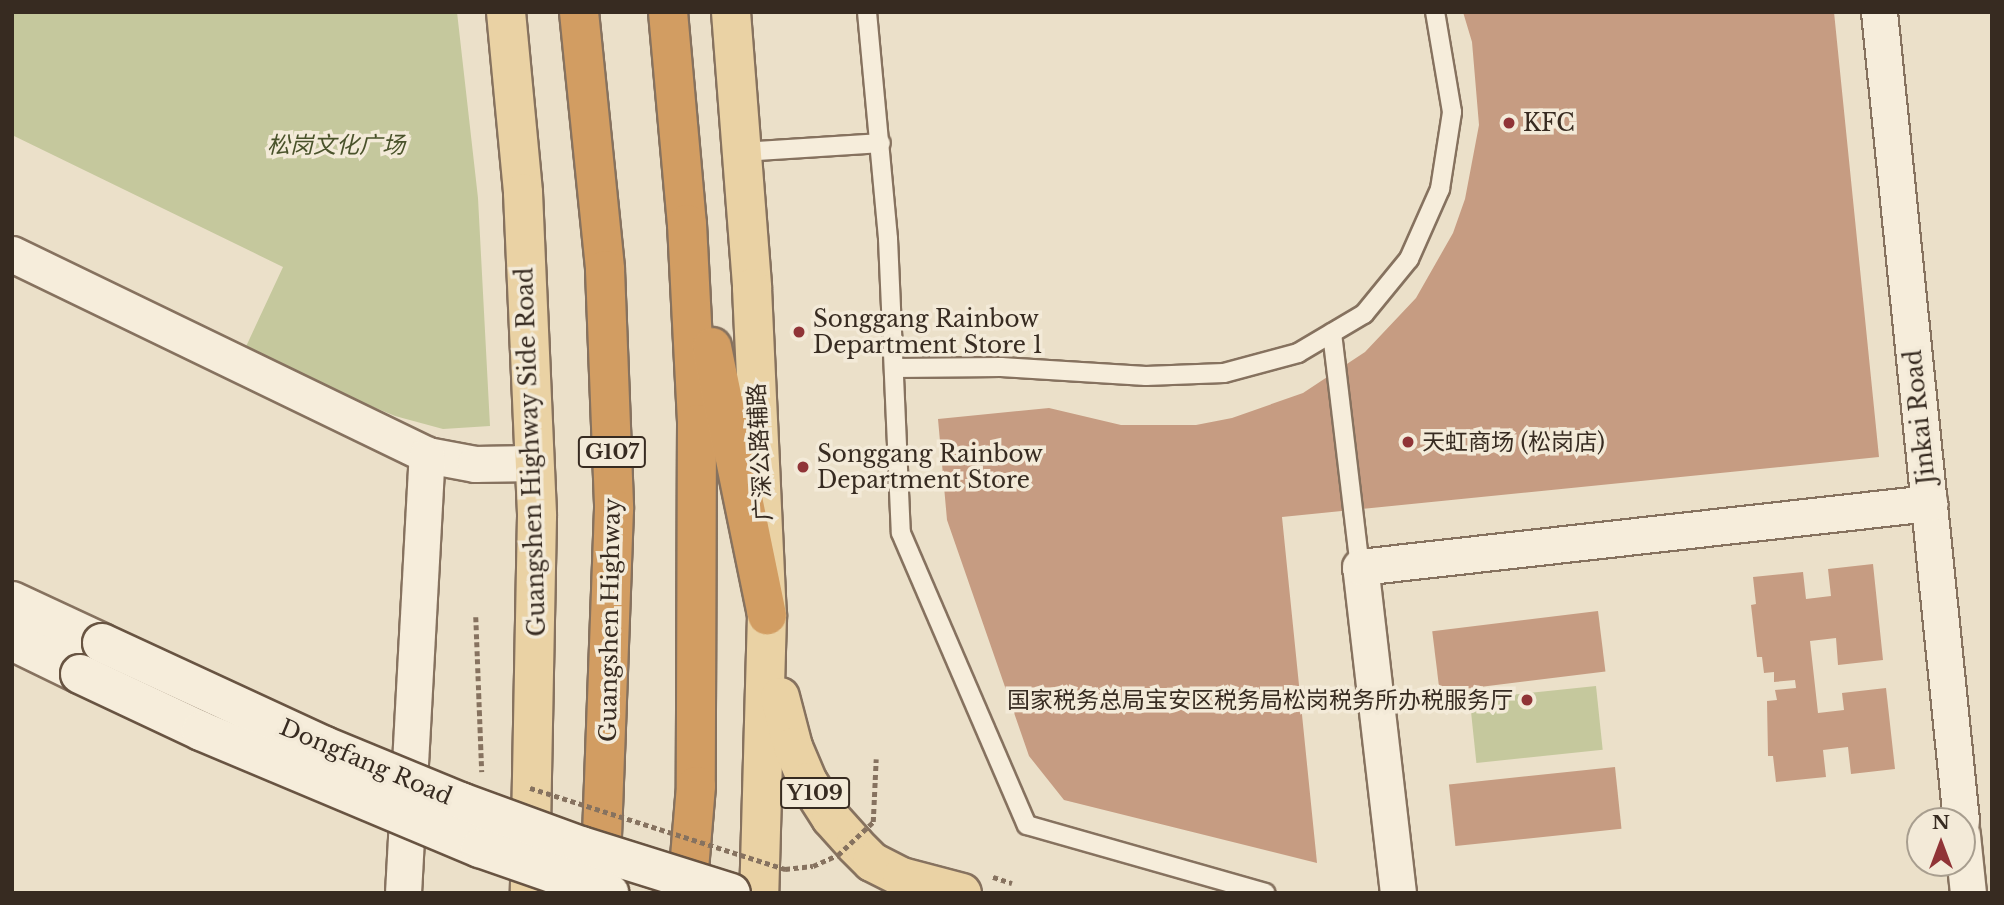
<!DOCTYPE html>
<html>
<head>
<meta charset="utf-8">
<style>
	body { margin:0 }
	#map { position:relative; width:2004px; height:905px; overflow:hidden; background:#ebe0c9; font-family:"Libre Baskerville","Noto Sans SC",serif }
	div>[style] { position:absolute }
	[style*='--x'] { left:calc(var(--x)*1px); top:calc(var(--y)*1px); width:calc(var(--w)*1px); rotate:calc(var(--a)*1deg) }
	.green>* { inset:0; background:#c5c89d; transform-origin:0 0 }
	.building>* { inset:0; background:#c69c82; transform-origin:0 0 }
	.path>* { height:4.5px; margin-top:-2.25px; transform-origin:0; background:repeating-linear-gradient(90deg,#86725f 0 5px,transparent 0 8.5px) }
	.roads { filter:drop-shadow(2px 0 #86725f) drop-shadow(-2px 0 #86725f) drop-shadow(0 2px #86725f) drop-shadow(0 -2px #86725f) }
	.lane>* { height:18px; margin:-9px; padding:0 9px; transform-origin:9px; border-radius:9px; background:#f6eddb }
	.street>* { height:35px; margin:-17.5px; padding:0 17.5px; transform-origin:17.5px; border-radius:17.5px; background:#f6eddb }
	.secondary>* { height:38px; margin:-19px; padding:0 19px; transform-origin:19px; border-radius:19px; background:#f6eddb }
	.primary>* { height:38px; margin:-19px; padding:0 19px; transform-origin:19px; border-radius:19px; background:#ead2a4 }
	.highway>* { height:38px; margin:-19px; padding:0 19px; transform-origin:19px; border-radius:19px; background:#d29d62 }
	.path-bridge>* { height:4.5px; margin-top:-2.25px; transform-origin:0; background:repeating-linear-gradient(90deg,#86725f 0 5px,transparent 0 8.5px) }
	.bridges { filter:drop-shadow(2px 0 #685442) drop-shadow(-2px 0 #685442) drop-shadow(0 2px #685442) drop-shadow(0 -2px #685442) }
	.secondary-bridge>* { height:38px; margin:-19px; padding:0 19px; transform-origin:19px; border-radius:19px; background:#f6eddb }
	.dots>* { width:19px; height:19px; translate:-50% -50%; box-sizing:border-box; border:4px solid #f3ead8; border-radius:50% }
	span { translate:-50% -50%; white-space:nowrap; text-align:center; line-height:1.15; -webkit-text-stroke:7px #f3ead8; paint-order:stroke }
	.shield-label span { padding:2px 5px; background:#f3ead8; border:2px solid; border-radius:5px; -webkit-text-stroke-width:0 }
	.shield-label { font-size:21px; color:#372b21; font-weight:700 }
	.poi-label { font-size:23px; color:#372b21 }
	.left { translate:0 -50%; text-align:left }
	.right { translate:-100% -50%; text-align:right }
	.park-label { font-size:23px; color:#49522a; font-style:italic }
	.street-label { font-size:23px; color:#372b21 }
	.frame { position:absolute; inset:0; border:14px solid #372b21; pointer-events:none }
	.north { position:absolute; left:1906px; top:807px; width:70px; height:70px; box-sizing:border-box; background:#f3ead8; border:2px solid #a89e8f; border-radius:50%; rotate:0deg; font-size:19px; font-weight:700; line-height:28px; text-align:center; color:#372b21 }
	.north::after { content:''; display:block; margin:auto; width:24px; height:32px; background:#903437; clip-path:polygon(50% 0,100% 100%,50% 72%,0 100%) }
</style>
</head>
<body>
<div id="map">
	<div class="green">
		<i style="clip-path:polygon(12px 12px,457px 12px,478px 198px,490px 426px,443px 429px,395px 416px,243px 353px,283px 267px,12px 135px)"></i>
		<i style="left:1596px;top:686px;width:64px;height:127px;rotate:84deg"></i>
	</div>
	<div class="building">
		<i style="clip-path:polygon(1463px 12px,1834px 12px,1879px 457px,1282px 517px,1317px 863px,1064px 800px,1029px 756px,947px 520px,938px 419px,1049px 408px,1121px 425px,1196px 425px,1232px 418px,1303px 393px,1365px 352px,1416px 298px,1453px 233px,1465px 199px,1479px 125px,1472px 42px)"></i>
		<i style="clip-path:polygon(1873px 564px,1883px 660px,1838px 665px,1836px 638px,1810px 641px,1818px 713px,1844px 710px,1842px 693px,1886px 688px,1895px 769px,1851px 774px,1848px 747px,1823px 750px,1826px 777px,1776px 782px,1773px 756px,1768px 756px,1767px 701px,1777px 700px,1775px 690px,1796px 688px,1795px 680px,1774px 682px,1774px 672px,1764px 673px,1762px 657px,1757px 657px,1751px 605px,1756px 604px,1753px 577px,1803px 572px,1806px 599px,1831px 596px,1828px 569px)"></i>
		<i style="left:1598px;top:611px;width:61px;height:167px;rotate:83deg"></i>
		<i style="left:1615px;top:767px;width:62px;height:167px;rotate:84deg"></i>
	</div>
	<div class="path">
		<i style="--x:993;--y:877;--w:20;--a:18"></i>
	</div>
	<div class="roads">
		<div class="lane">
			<i style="--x:867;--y:12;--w:228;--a:84.7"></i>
			<i style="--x:888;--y:239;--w:294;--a:87.5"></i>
			<i style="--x:901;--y:533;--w:318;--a:66.7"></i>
			<i style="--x:1027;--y:825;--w:248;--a:15.9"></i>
			<i style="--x:743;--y:152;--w:138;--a:-3.7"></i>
			<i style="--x:1332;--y:333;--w:236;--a:83.2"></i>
			<i style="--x:894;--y:368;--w:107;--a:-0.5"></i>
			<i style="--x:1001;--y:367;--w:145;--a:3.6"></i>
			<i style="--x:1146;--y:376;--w:78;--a:-2.2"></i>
			<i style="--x:1224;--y:373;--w:77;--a:-15.1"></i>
			<i style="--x:1298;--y:353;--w:77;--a:-30.6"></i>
			<i style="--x:1364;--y:314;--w:71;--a:-50.7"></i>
			<i style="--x:1409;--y:259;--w:77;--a:-66.1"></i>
			<i style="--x:1440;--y:189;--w:78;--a:-81.1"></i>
			<i style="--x:1452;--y:112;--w:101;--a:-99.6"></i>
		</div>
		<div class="street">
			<i style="--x:1879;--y:12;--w:813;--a:84.21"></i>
			<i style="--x:12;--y:254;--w:461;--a:25.8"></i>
			<i style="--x:427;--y:455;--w:49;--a:10.6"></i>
			<i style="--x:475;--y:464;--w:60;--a:-1"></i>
			<i style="--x:1962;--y:835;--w:58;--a:84.1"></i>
			<i style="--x:403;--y:893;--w:439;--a:-86.9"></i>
			<i style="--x:1398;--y:893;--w:328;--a:-96.6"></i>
			<i style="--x:1360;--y:567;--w:573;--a:-6.42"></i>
		</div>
		<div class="secondary">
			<i style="--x:12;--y:601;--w:99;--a:25"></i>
			<i style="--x:12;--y:641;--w:76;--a:25.9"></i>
		</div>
		<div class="primary">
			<i style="--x:506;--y:12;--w:182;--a:84.6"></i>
			<i style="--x:523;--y:193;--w:323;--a:87.5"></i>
			<i style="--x:537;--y:516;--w:377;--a:91.1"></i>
			<i style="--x:731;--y:12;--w:277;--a:85.6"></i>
			<i style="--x:752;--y:288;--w:327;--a:87.4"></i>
			<i style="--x:767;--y:615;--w:278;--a:91.6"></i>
			<i style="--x:780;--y:697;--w:52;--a:75.4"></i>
			<i style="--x:793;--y:747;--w:38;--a:67"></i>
			<i style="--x:808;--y:782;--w:43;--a:57.4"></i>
			<i style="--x:831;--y:818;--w:36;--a:48"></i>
			<i style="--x:855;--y:845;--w:24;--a:45"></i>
			<i style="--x:872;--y:862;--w:34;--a:27"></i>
			<i style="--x:902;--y:877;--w:62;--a:14.9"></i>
		</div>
		<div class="highway">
			<i style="--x:579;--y:12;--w:259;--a:84.2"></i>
			<i style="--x:605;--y:270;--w:239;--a:87.8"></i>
			<i style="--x:614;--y:509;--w:374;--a:92.1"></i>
			<i style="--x:668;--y:12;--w:213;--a:84.9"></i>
			<i style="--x:687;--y:224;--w:200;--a:87.1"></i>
			<i style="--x:697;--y:424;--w:362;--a:90.2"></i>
			<i style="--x:696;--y:786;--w:107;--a:94.8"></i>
			<i style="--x:712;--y:347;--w:274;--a:78.4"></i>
		</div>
	</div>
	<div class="path-bridge">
		<i style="--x:476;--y:617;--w:155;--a:87.8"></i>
		<i style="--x:530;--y:788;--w:268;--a:17.6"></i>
		<i style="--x:785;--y:869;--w:28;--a:-6"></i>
		<i style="--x:813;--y:866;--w:27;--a:-24"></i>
		<i style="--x:838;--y:855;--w:48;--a:-43.3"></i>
		<i style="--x:873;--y:822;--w:63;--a:-87.3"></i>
	</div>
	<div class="bridges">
		<div class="secondary-bridge">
			<i style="--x:102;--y:643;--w:246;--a:24.8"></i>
			<i style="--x:325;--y:746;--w:147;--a:22.4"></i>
			<i style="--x:461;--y:802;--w:128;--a:20.1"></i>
			<i style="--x:581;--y:846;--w:157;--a:17.4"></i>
			<i style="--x:80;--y:674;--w:134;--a:25.2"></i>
			<i style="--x:201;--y:731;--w:303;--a:22.8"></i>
			<i style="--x:480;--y:848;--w:137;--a:19.2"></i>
		</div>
	</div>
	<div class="dots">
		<i style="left:1509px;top:123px;background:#903437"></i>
		<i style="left:799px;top:332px;background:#903437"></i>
		<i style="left:1408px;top:442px;background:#903437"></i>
		<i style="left:803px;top:467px;background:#903437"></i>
		<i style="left:1527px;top:700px;background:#903437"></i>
	</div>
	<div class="shield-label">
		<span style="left:612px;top:452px">G107</span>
		<span style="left:815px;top:793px">Y109</span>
	</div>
	<div class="poi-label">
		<span class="left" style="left:1523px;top:123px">KFC</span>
		<span class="left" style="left:813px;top:332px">Songgang Rainbow<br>Department Store 1</span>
		<span class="left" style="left:1422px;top:442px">天虹商场 (松岗店)</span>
		<span class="left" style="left:817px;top:467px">Songgang Rainbow<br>Department Store</span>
		<span class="right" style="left:1513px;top:700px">国家税务总局宝安区税务局松岗税务所办税服务厅</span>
	</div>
	<div class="park-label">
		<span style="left:336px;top:145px">松岗文化广场</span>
	</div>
	<div class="street-label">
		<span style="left:1920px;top:417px;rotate:-96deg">Jinkai Road</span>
		<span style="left:531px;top:452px;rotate:-92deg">Guangshen Highway Side Road</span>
		<span style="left:760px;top:452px;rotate:-93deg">广深公路辅路</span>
		<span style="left:610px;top:620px;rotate:-89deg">Guangshen Highway</span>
		<span style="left:366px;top:762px;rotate:23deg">Dongfang Road</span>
	</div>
	<div class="frame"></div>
	<div class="north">N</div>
</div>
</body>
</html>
